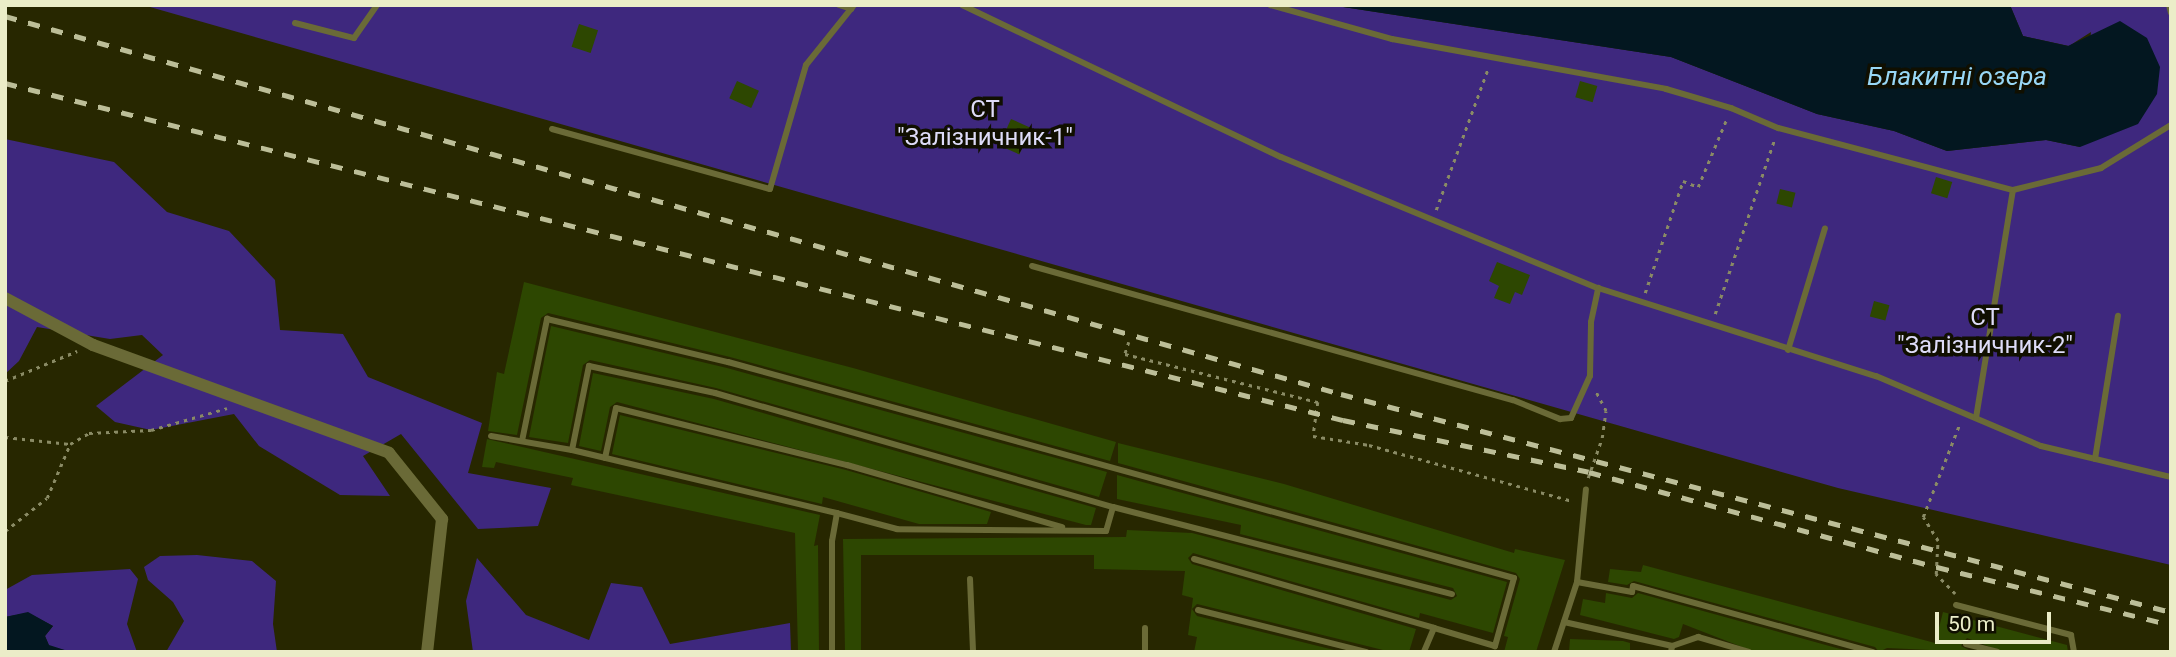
<!DOCTYPE html>
<html>
<head>
<meta charset="utf-8">
<style>
	body { margin:0 }
	#map { position:relative; width:2176px; height:657px; overflow:hidden; background:#272700; font-family:Roboto,sans-serif }
	div>[style] { position:absolute }
	[style*='--x'] { left:calc(var(--x)*1px); top:calc(var(--y)*1px); width:calc(var(--w)*1px); rotate:calc(var(--a)*1deg) }
	.green>* { inset:0; background:#3e287e }
	.water>* { inset:0; background:#031720 }
	.building>* { inset:0; background:#2d4701; transform-origin:0 0 }
	.path>* { height:2.5px; margin-top:-1.25px; transform-origin:0; background:repeating-linear-gradient(90deg,#8a8b65 0 3.5px,transparent 0 8.5px) }
	.service>* { height:6px; margin:-3px; padding:0 3px; transform-origin:3px; border-radius:3px; background:#6a6a37 }
	.minor>* { height:12px; margin:-6px; padding:0 6px; transform-origin:6px; border-radius:6px; background:#6a6a37 }
	.rail>* { height:4.5px; margin-top:-2.25px; transform-origin:0; background:repeating-linear-gradient(90deg,#bcbe98 0 12px,transparent 0 24px) }
	span { translate:-50% -50%; white-space:nowrap; text-align:center; line-height:1.15; -webkit-text-stroke:7px #100f00; paint-order:stroke }
	.park-label { font-size:24px; color:#dedcf8 }
	.water-label { font-size:26px; color:#98d7f5; font-style:italic }
	.frame { position:absolute; inset:0; border:7px solid #ebedc8; pointer-events:none }
	.scale { position:absolute; left:1935px; top:612px; width:116px; height:32px; box-sizing:border-box; border:4px solid #ebedc8; border-top:0; padding-left:9px; font-size:21px; line-height:24px; white-space:nowrap; color:#ebedc8; -webkit-text-stroke:5px #100f00; paint-order:stroke }
</style>
</head>
<body>
<div id="map">
	<div class="green">
		<i style="clip-path:polygon(143px 5px,1330px 5px,1671px 57px,1817px 114px,1894px 131px,1947px 151px,2046px 140px,2080px 147px,2091px 32px,2069px 46px,2023px 36px,2010px 5px,2171px 5px,2171px 565px,1838px 488px)"></i>
		<i style="clip-path:polygon(5px 139px,114px 162px,167px 212px,229px 231px,275px 280px,280px 330px,343px 334px,368px 377px,482px 423px,468px 473px,551px 488px,538px 526px,478px 529px,401px 434px,363px 456px,390px 496px,340px 495px,259px 446px,234px 414px,151px 430px,115px 422px,96px 406px,163px 355px,142px 335px,110px 339px,37px 327px,19px 361px,5px 374px)"></i>
		<i style="clip-path:polygon(197px 555px,252px 561px,276px 581px,273px 624px,277px 652px,166px 652px,184px 621px,173px 602px,148px 580px,144px 567px,160px 556px)"></i>
		<i style="clip-path:polygon(477px 558px,526px 615px,589px 640px,611px 583px,642px 587px,670px 644px,790px 623px,791px 652px,473px 652px,466px 601px)"></i>
		<i style="clip-path:polygon(130px 569px,138px 579px,127px 624px,137px 652px,71px 652px,49px 646px,45px 636px,53px 626px,28px 613px,5px 617px,5px 590px,32px 575px)"></i>
	</div>
	<div class="water">
		<i style="clip-path:polygon(1330px 5px,2010px 5px,2023px 36px,2068px 46px,2120px 21px,2147px 38px,2160px 67px,2157px 94px,2138px 124px,2080px 147px,2046px 140px,1947px 151px,1894px 131px,1817px 114px,1671px 57px)"></i>
		<i style="clip-path:polygon(28px 612px,53px 626px,45px 636px,49px 645px,71px 652px,5px 652px,5px 617px)"></i>
	</div>
	<div class="building">
		<i style="left:579px;top:24px;width:20px;height:24px;rotate:18deg"></i>
		<i style="left:737px;top:81px;width:24px;height:19px;rotate:24deg"></i>
		<i style="left:1580px;top:81px;width:18px;height:17px;rotate:16deg"></i>
		<i style="left:1011px;top:119px;width:22px;height:29px;rotate:24deg"></i>
		<i style="left:1936px;top:177px;width:17px;height:17px;rotate:17deg"></i>
		<i style="left:1780px;top:189px;width:16px;height:15px;rotate:14deg"></i>
		<i style="clip-path:polygon(1497px 262px,1530px 275px,1522px 295px,1515px 292px,1510px 304px,1494px 298px,1499px 286px,1489px 281px)"></i>
		<i style="clip-path:polygon(524px 282px,853px 368px,1116px 442px,1110px 461px,730px 357px,548px 313px,541px 318px,517px 435px,488px 431px,497px 372px,504px 374px)"></i>
		<i style="left:1874px;top:301px;width:16px;height:16px;rotate:15deg"></i>
		<i style="clip-path:polygon(551px 326px,727px 368px,1107px 472px,1099px 497px,716px 388px,590px 360px,583px 365px,568px 443px,529px 437px)"></i>
		<i style="clip-path:polygon(593px 373px,714px 399px,1096px 508px,1091px 525px,1086px 525px,617px 402px,610px 407px,601px 451px,579px 446px)"></i>
		<i style="clip-path:polygon(620px 415px,846px 470px,991px 512px,987px 524px,919px 524px,823px 497px,822px 504px,612px 454px)"></i>
		<i style="clip-path:polygon(487px 439px,820px 515px,814px 546px,818px 545px,819px 652px,798px 652px,795px 533px,571px 485px,573px 478px,496px 462px,494px 468px,482px 467px)"></i>
		<i style="clip-path:polygon(1118px 443px,1284px 484px,1514px 553px,1515px 549px,1565px 560px,1536px 652px,1504px 652px,1508px 637px,1504px 636px,1520px 579px,1516px 573px,1118px 463px)"></i>
		<i style="clip-path:polygon(1117px 475px,1507px 582px,1493px 633px,1420px 613px,1419px 618px,1193px 553px,1188px 558px,1192px 564px,1416px 629px,1409px 652px,1391px 652px,1197px 604px,1192px 609px,1197px 616px,1342px 652px,1194px 652px,1197px 637px,1188px 635px,1193px 598px,1182px 595px,1185px 571px,1094px 569px,1094px 555px,861px 555px,861px 652px,845px 652px,843px 539px,1126px 537px,1127px 530px,1192px 533px,1451px 600px,1457px 596px,1453px 588px,1240px 534px,1241px 525px,1117px 499px)"></i>
		<i style="clip-path:polygon(1643px 565px,1935px 643px,1943px 612px,2067px 645px,2068px 652px,2003px 652px,1967px 638px,1961px 646px,1973px 652px,1887px 648px,1879px 652px,1875px 647px,1634px 581px,1627px 585px,1608px 582px,1610px 569px,1641px 572px)"></i>
		<i style="clip-path:polygon(1606px 593px,1632px 598px,1638px 593px,1851px 652px,1755px 652px,1683px 624px,1679px 637px,1674px 639px,1580px 615px,1583px 599px,1605px 603px)"></i>
		<i style="clip-path:polygon(1570px 639px,1623px 641px,1630px 643px,1630px 652px,1569px 652px)"></i>
	</div>
	<div class="path">
		<i style="--x:1436;--y:210;--w:150;--a:-69.8"></i>
		<i style="--x:1645;--y:293;--w:118;--a:-71.3"></i>
		<i style="--x:1683;--y:181;--w:16;--a:22"></i>
		<i style="--x:1698;--y:187;--w:75;--a:-67.2"></i>
		<i style="--x:1715;--y:314;--w:186;--a:-71.2"></i>
		<i style="--x:1129;--y:342;--w:13;--a:108"></i>
		<i style="--x:1125;--y:354;--w:199;--a:14"></i>
		<i style="--x:1318;--y:402;--w:34;--a:98"></i>
		<i style="--x:1313;--y:436;--w:57;--a:9.1"></i>
		<i style="--x:1369;--y:445;--w:212;--a:15.4"></i>
		<i style="--x:5;--y:381;--w:78;--a:-22.6"></i>
		<i style="--x:5;--y:437;--w:65;--a:6.1"></i>
		<i style="--x:1588;--y:478;--w:42;--a:-70.7"></i>
		<i style="--x:1602;--y:438;--w:27;--a:-82"></i>
		<i style="--x:1606;--y:411;--w:21;--a:-118"></i>
		<i style="--x:5;--y:531;--w:53;--a:-38.2"></i>
		<i style="--x:47;--y:498;--w:59;--a:-66.9"></i>
		<i style="--x:70;--y:444;--w:22;--a:-30"></i>
		<i style="--x:89;--y:433;--w:62;--a:-2.8"></i>
		<i style="--x:151;--y:430;--w:79;--a:-16.1"></i>
		<i style="--x:1955;--y:594;--w:28;--a:-134"></i>
		<i style="--x:1936;--y:574;--w:33;--a:-87"></i>
		<i style="--x:1938;--y:541;--w:28;--a:-122"></i>
		<i style="--x:1923;--y:517;--w:101;--a:-68.5"></i>
	</div>
	<div class="service">
		<i style="--x:839;--y:5;--w:13;--a:18"></i>
		<i style="--x:962;--y:5;--w:353;--a:25.5"></i>
		<i style="--x:1281;--y:157;--w:343;--a:22.5"></i>
		<i style="--x:1598;--y:288;--w:292;--a:17.6"></i>
		<i style="--x:1876;--y:376;--w:179;--a:23"></i>
		<i style="--x:2041;--y:446;--w:134;--a:13.4"></i>
		<i style="--x:1270;--y:5;--w:127;--a:15.6"></i>
		<i style="--x:1392;--y:39;--w:279;--a:10.3"></i>
		<i style="--x:1666;--y:89;--w:68;--a:16.3"></i>
		<i style="--x:1731;--y:108;--w:51;--a:23.1"></i>
		<i style="--x:1778;--y:128;--w:243;--a:14.8"></i>
		<i style="--x:2169;--y:5;--w:8;--a:76"></i>
		<i style="--x:295;--y:23;--w:61;--a:14.3"></i>
		<i style="--x:354;--y:38;--w:40;--a:-55.1"></i>
		<i style="--x:552;--y:129;--w:226;--a:15.4"></i>
		<i style="--x:770;--y:189;--w:129;--a:-73.8"></i>
		<i style="--x:806;--y:65;--w:77;--a:-51.3"></i>
		<i style="--x:1032;--y:266;--w:499;--a:15.6"></i>
		<i style="--x:1513;--y:400;--w:51;--a:22"></i>
		<i style="--x:1560;--y:419;--w:11;--a:-5"></i>
		<i style="--x:1571;--y:418;--w:46;--a:-65.7"></i>
		<i style="--x:1590;--y:376;--w:54;--a:-88.9"></i>
		<i style="--x:1591;--y:322;--w:35;--a:-78"></i>
		<i style="--x:1788;--y:350;--w:127;--a:-73.1"></i>
		<i style="--x:1976;--y:418;--w:231;--a:-80.8"></i>
		<i style="--x:2013;--y:190;--w:91;--a:-14"></i>
		<i style="--x:2101;--y:168;--w:82;--a:-31.6"></i>
		<i style="--x:491;--y:436;--w:82;--a:9.8"></i>
		<i style="--x:572;--y:450;--w:272;--a:13.4"></i>
		<i style="--x:522;--y:441;--w:125;--a:-78.4"></i>
		<i style="--x:547;--y:319;--w:186;--a:13.4"></i>
		<i style="--x:728;--y:362;--w:815;--a:15.37"></i>
		<i style="--x:1514;--y:578;--w:71;--a:105.6"></i>
		<i style="--x:1495;--y:646;--w:64;--a:-163.6"></i>
		<i style="--x:1434;--y:628;--w:26;--a:113"></i>
		<i style="--x:572;--y:450;--w:86;--a:-78.6"></i>
		<i style="--x:589;--y:366;--w:129;--a:12.1"></i>
		<i style="--x:715;--y:393;--w:414;--a:16"></i>
		<i style="--x:1113;--y:507;--w:25;--a:106"></i>
		<i style="--x:1106;--y:531;--w:209;--a:-179.5"></i>
		<i style="--x:897;--y:529;--w:62;--a:-165.1"></i>
		<i style="--x:837;--y:513;--w:28;--a:100"></i>
		<i style="--x:832;--y:541;--w:111;--a:90"></i>
		<i style="--x:605;--y:458;--w:51;--a:-77.6"></i>
		<i style="--x:616;--y:408;--w:238;--a:13.9"></i>
		<i style="--x:847;--y:465;--w:224;--a:16.1"></i>
		<i style="--x:2095;--y:459;--w:145;--a:-80.9"></i>
		<i style="--x:1113;--y:507;--w:350;--a:14.4"></i>
		<i style="--x:1194;--y:559;--w:250;--a:16"></i>
		<i style="--x:970;--y:579;--w:73;--a:87.6"></i>
		<i style="--x:1577;--y:582;--w:56;--a:10.3"></i>
		<i style="--x:1632;--y:592;--w:6;--a:-81"></i>
		<i style="--x:1633;--y:586;--w:249;--a:15.4"></i>
		<i style="--x:1956;--y:605;--w:119;--a:14.6"></i>
		<i style="--x:2071;--y:635;--w:17;--a:80"></i>
		<i style="--x:1198;--y:610;--w:174;--a:14"></i>
		<i style="--x:1564;--y:622;--w:111;--a:12.5"></i>
		<i style="--x:1672;--y:646;--w:6;--a:99"></i>
		<i style="--x:1145;--y:628;--w:24;--a:90"></i>
		<i style="--x:1966;--y:644;--w:32;--a:14"></i>
		<i style="--x:1672;--y:646;--w:28;--a:-19"></i>
		<i style="--x:1698;--y:637;--w:53;--a:16.4"></i>
		<i style="--x:1554;--y:652;--w:74;--a:-71.8"></i>
		<i style="--x:1577;--y:582;--w:93;--a:-84.5"></i>
	</div>
	<div class="minor">
		<i style="--x:5;--y:298;--w:100;--a:28.1"></i>
		<i style="--x:93;--y:345;--w:315;--a:20"></i>
		<i style="--x:389;--y:453;--w:85;--a:51.2"></i>
		<i style="--x:442;--y:519;--w:134;--a:96.4"></i>
	</div>
	<div class="rail">
		<i style="--x:5;--y:16;--w:1388;--a:15.8"></i>
		<i style="--x:1341;--y:394;--w:858;--a:14.72"></i>
		<i style="--x:5;--y:83;--w:1380;--a:14.14"></i>
		<i style="--x:1343;--y:420;--w:251;--a:11.9"></i>
		<i style="--x:1589;--y:472;--w:361;--a:15.3"></i>
		<i style="--x:1937;--y:567;--w:241;--a:13.9"></i>
	</div>
	<div class="park-label">
		<span style="left:985px;top:124px">СТ<br>"Залізничник-1"</span>
		<span style="left:1985px;top:332px">СТ<br>"Залізничник-2"</span>
	</div>
	<div class="water-label">
		<span style="left:1957px;top:77px">Блакитні озера</span>
	</div>
	<div class="frame"></div>
	<div class="scale">50 m</div>
</div>
</body>
</html>
